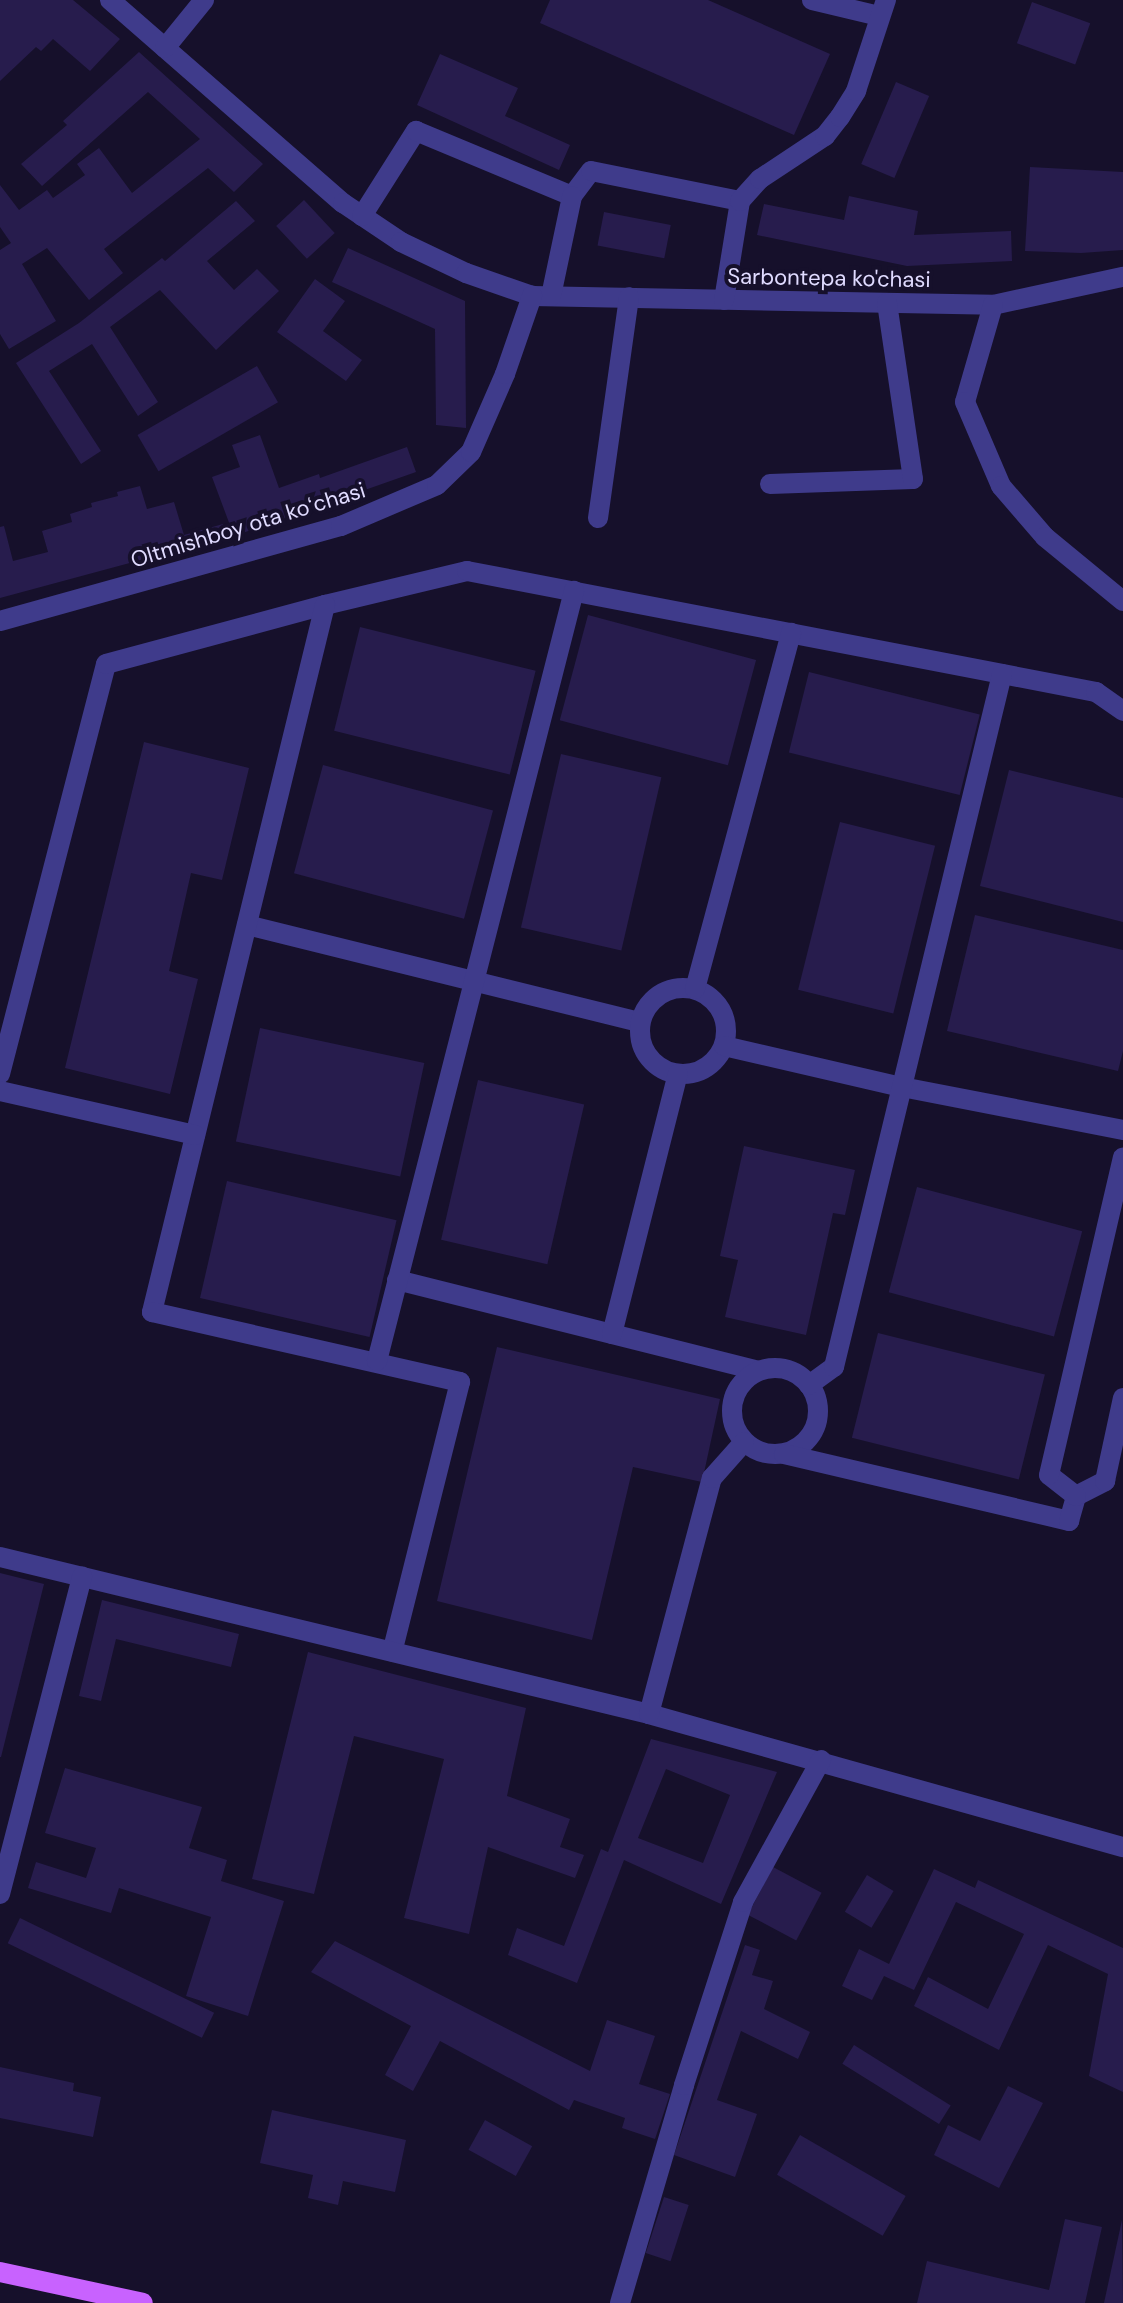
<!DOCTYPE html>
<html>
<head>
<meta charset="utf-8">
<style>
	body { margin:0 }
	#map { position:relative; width:1123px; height:2303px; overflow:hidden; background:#16102b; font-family:"DM Sans",sans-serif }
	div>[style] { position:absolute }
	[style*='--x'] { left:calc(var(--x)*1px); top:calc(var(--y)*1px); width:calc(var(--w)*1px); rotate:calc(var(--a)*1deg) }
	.building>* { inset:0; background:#271c4d; transform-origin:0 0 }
	.minor>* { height:20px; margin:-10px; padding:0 10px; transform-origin:10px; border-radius:10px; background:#3f3b8b }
	.minor>.ring { margin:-10px; padding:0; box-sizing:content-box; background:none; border:20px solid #3f3b8b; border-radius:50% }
	.major>* { height:20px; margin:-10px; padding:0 10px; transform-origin:10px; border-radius:10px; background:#c862ff }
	span { translate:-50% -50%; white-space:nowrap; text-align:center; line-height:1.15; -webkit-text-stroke:8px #16102b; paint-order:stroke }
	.street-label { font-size:22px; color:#e0dbff }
</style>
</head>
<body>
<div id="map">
	<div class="building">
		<i style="clip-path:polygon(0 0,73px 0,120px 39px,90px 71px,53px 39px,41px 51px,36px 47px,0 81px)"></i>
		<i style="clip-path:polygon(550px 0,708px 0,830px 54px,794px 135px,540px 23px)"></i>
		<i style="left:1032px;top:2px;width:62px;height:44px;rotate:20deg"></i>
		<i style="clip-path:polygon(139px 52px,263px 164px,234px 192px,208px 168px,104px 249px,123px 273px,89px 300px,47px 248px,22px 264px,56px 321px,9px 349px,0 334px,0 250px,11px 243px,0 227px,0 185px,19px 210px,47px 190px,53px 198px,85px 175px,77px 164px,99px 148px,132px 193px,200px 139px,148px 92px,42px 186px,21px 164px,67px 125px,63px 121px)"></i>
		<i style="clip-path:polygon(440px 54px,518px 88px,505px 116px,570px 145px,559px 170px,417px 105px)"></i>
		<i style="left:896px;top:82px;width:36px;height:89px;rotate:23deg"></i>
		<i style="clip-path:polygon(1030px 167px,1123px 172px,1123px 250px,1081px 253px,1025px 251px)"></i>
		<i style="clip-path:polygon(849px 196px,918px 211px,914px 235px,1011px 231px,1012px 261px,907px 266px,757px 235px,764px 204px,844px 220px)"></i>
		<i style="left:304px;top:200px;width:45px;height:38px;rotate:47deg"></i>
		<i style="clip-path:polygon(236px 201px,255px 221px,207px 261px,234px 290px,257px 269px,279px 291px,216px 350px,160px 290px,110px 327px,158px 402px,138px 416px,92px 344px,49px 371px,101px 451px,81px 464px,16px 363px,79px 323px,162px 258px,165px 261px)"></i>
		<i style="left:604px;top:212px;width:68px;height:34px;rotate:11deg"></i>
		<i style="clip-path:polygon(348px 248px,465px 301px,466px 428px,436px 425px,435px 329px,332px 282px)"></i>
		<i style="clip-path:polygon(315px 279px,345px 301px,323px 331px,362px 360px,346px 381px,277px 332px)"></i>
		<i style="left:257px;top:366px;width:42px;height:138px;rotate:60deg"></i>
		<i style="clip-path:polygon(260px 435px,279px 488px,319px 474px,320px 478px,407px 447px,416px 472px,234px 536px,212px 477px,240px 467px,232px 445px)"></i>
		<i style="clip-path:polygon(140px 486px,147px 509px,174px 502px,184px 535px,223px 524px,226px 537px,0 598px,0 527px,4px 526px,13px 561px,48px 552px,42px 531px,72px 522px,70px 514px,92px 507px,91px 503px,118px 496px,117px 492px)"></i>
		<i style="left:588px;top:615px;width:174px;height:109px;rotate:15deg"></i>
		<i style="left:360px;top:627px;width:181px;height:107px;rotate:14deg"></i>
		<i style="left:809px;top:672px;width:176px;height:83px;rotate:14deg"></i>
		<i style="clip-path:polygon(144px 742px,249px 768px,222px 880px,191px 873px,169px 971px,198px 979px,170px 1094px,65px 1068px)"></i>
		<i style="left:561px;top:754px;width:103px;height:178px;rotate:13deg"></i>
		<i style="left:323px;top:765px;width:176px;height:112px;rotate:15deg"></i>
		<i style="clip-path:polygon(1009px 770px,1123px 798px,1123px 922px,980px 886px)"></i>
		<i style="left:840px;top:822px;width:98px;height:173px;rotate:14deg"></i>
		<i style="clip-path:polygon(975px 915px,1123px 950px,1123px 1051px,1118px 1071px,947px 1031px)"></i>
		<i style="left:260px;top:1028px;width:168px;height:116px;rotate:12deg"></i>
		<i style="left:478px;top:1080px;width:109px;height:164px;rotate:13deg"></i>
		<i style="clip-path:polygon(744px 1146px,855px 1170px,845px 1215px,833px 1213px,806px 1335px,725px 1317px,738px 1260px,720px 1256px)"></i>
		<i style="left:227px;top:1181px;width:174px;height:120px;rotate:13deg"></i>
		<i style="left:917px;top:1187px;width:171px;height:109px;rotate:15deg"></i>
		<i style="left:878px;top:1333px;width:172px;height:108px;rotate:14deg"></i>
		<i style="clip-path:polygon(497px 1347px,720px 1399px,702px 1482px,633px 1467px,592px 1640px,437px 1601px)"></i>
		<i style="clip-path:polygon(0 1573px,44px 1584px,1px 1757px,0 1757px)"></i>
		<i style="clip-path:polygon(102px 1600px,239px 1634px,231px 1667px,116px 1639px,101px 1701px,79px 1696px)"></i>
		<i style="clip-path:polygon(308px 1652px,526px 1708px,507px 1796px,570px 1819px,560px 1847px,584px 1855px,575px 1878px,488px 1847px,469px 1934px,404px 1918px,444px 1759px,354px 1736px,314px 1894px,252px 1879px)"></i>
		<i style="clip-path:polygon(evenodd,651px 1739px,777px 1772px,721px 1904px,624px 1860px,577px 1983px,508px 1955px,517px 1928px,564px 1946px,601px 1849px,608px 1852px,651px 1739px,666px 1769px,730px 1795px,703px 1863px,638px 1838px,666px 1769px)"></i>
		<i style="clip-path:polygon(65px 1768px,202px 1807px,189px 1848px,227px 1860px,221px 1881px,284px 1901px,248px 2016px,186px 1996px,211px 1917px,119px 1888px,111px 1913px,28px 1888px,36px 1862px,86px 1878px,96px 1848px,45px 1833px)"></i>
		<i style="left:773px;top:1867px;width:55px;height:54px;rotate:28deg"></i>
		<i style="clip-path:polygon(934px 1869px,975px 1888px,978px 1880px,1123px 1948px,1123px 2092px,1089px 2076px,1108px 1974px,1048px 1945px,999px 2050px,914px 2006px,928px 1977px,988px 2009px,1024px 1934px,956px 1902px,914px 1990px,884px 1976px,872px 2000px,842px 1986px,859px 1949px,889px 1964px)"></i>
		<i style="left:867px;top:1875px;width:31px;height:43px;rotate:31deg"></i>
		<i style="left:20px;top:1918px;width:216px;height:28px;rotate:26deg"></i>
		<i style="clip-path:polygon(335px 1941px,590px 2071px,607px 2020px,655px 2036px,639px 2084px,670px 2094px,655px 2139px,622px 2128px,625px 2118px,574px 2100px,569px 2110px,440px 2041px,413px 2091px,385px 2075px,411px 2026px,311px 1972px)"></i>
		<i style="clip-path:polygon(745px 1945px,760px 1950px,752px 1975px,773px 1981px,764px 2009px,810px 2032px,798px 2059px,741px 2031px,717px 2100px,757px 2114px,735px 2177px,674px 2155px)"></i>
		<i style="left:854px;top:2045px;width:114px;height:22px;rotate:32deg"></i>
		<i style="clip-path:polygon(0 2067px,74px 2083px,73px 2091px,101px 2097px,93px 2137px,0 2118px)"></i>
		<i style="clip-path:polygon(1008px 2086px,1043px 2103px,999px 2188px,934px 2155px,948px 2125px,980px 2141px)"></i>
		<i style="clip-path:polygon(272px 2110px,406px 2140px,395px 2192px,343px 2181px,338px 2205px,308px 2198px,313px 2175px,260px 2163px)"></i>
		<i style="left:485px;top:2120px;width:54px;height:34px;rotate:29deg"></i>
		<i style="left:800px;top:2135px;width:122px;height:46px;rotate:30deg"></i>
		<i style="left:664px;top:2197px;width:26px;height:59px;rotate:18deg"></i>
		<i style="clip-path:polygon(1065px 2219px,1102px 2227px,1085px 2303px,917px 2303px,927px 2261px,1049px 2290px)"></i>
		<i style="clip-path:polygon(1122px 2220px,1123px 2303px,1104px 2303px)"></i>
	</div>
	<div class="minor">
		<i style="--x:110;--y:0;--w:309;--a:41.1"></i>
		<i style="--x:343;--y:203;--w:70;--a:33.9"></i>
		<i style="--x:401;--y:242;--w:72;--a:25.5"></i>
		<i style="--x:466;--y:273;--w:70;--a:19.2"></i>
		<i style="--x:532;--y:296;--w:461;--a:1.1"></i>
		<i style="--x:993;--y:305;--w:133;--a:-12.2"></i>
		<i style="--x:812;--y:0;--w:69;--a:13.4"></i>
		<i style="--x:165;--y:48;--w:62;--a:-50.9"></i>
		<i style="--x:362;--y:216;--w:101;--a:-57.6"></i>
		<i style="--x:416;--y:131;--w:169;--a:22.6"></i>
		<i style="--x:572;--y:196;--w:31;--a:-53"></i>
		<i style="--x:591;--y:171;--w:152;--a:11.4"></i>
		<i style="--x:551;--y:296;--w:102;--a:-78.1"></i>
		<i style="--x:724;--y:300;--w:100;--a:-80.8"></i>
		<i style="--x:740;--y:201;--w:30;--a:-48"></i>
		<i style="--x:760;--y:179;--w:78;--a:-33.5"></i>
		<i style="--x:825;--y:136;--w:24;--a:-52"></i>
		<i style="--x:840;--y:117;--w:31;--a:-58"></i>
		<i style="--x:856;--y:91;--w:96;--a:-71.8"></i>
		<i style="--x:993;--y:305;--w:101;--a:106.1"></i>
		<i style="--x:965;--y:402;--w:91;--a:66.8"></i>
		<i style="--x:1001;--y:486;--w:67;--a:49.2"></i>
		<i style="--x:1045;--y:537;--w:101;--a:39.4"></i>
		<i style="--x:770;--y:484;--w:143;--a:-2"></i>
		<i style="--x:913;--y:479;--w:178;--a:-98.4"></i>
		<i style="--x:598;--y:518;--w:223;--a:-82"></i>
		<i style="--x:325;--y:605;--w:146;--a:-13.5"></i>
		<i style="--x:467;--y:571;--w:641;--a:10.89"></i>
		<i style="--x:1096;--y:692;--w:33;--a:35"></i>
		<i style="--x:0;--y:621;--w:354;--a:-15.6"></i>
		<i style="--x:341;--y:526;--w:104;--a:-23.1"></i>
		<i style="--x:437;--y:485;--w:47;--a:-44.1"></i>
		<i style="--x:471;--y:452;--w:85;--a:-66.4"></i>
		<i style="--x:505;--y:374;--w:83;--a:-70.9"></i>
		<i style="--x:247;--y:925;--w:405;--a:13.9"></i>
		<i class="ring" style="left:640px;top:988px;width:66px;height:66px"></i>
		<i style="--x:695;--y:989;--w:369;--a:-74.9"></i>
		<i style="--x:724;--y:1046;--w:183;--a:13"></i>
		<i style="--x:902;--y:1087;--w:225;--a:11"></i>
		<i style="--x:0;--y:1074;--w:423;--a:-75.5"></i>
		<i style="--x:106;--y:664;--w:227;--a:-15.1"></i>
		<i style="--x:325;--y:605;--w:728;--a:103.75"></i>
		<i style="--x:152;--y:1312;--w:316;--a:12.8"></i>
		<i style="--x:460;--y:1382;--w:278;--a:104.1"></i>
		<i style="--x:0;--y:1091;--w:200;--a:12.7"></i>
		<i style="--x:397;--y:1280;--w:372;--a:14.1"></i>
		<i style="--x:612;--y:1334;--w:268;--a:-75.8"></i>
		<i style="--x:377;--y:1361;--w:795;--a:-75.65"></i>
		<i class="ring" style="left:732px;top:1368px;width:66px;height:66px"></i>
		<i style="--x:809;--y:1385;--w:31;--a:-36"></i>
		<i style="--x:834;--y:1367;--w:713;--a:-76.37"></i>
		<i style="--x:784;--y:1454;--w:293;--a:13.2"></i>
		<i style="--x:1069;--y:1521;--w:26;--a:-74"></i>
		<i style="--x:1076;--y:1496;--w:33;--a:-27"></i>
		<i style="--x:1105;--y:1481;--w:85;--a:-77.8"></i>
		<i style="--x:1076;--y:1496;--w:34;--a:-142"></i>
		<i style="--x:1049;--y:1475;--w:326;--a:-76.9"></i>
		<i style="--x:0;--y:1557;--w:668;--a:13.6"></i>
		<i style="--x:649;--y:1714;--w:492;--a:15.7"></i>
		<i style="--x:649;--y:1714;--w:244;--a:-75.1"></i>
		<i style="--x:712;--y:1478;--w:48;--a:-48.4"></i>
		<i style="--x:0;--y:1894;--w:328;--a:-75.5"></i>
		<i style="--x:620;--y:2303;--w:227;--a:-73.6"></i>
		<i style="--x:684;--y:2085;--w:192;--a:-72.1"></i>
		<i style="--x:743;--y:1902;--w:162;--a:-61.2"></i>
	</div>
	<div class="major">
		<i style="--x:0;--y:2272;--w:146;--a:12.2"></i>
	</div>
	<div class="street-label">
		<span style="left:829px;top:278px;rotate:1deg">Sarbontepa ko'chasi</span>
		<span style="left:248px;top:525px;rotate:-17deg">Oltmishboy ota koʻchasi</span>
	</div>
</div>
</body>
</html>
